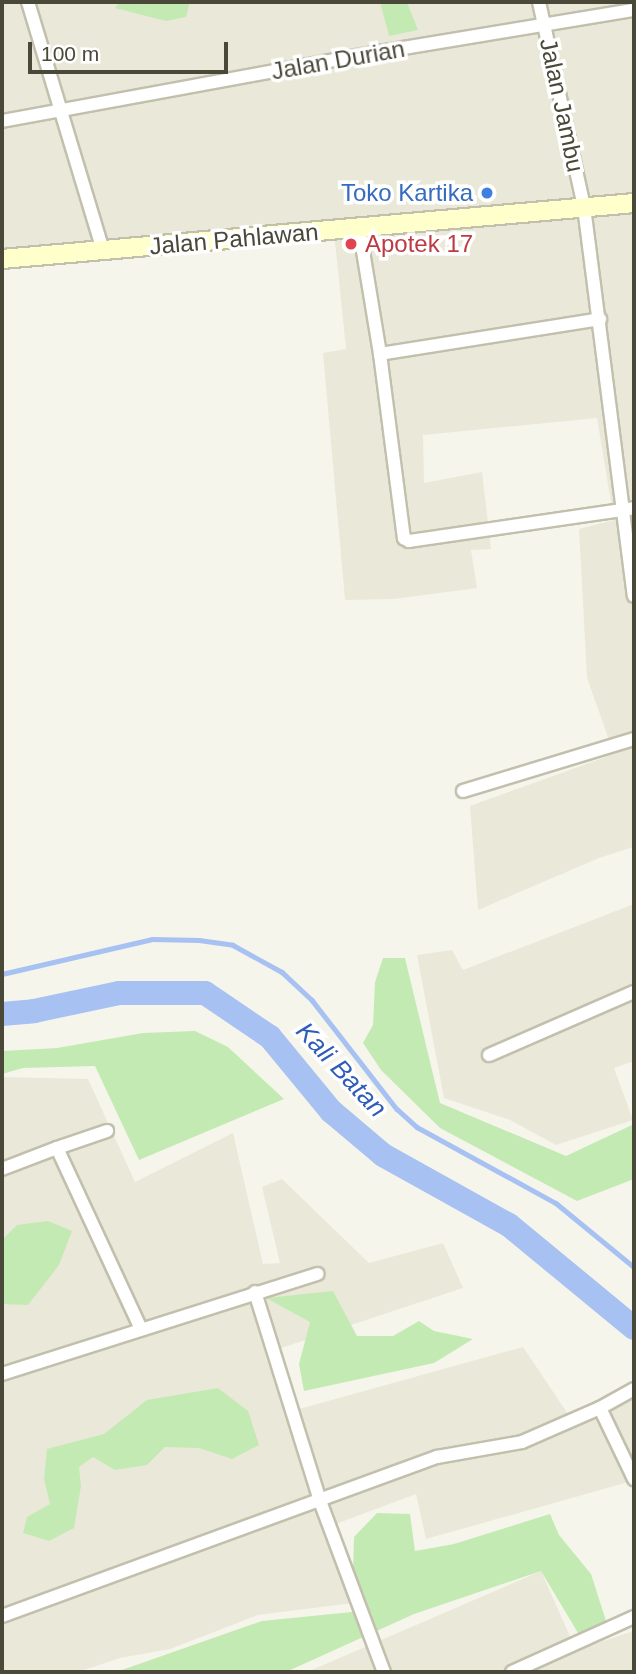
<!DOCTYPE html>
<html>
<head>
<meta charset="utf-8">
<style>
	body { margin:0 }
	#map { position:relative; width:636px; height:1674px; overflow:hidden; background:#f6f5eb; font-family:Arial,sans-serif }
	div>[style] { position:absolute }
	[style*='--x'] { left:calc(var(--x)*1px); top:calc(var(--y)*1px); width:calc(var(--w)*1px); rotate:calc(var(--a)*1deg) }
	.residential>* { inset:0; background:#eae8d9 }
	.green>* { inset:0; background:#c4eab4 }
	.stream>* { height:4.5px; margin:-2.25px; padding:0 2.25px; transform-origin:2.25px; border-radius:2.25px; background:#a7c1f2 }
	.river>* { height:24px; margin:-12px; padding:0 12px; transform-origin:12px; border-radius:12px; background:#a7c1f2 }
	.roads { filter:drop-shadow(2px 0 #c2c0ad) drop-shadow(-2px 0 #c2c0ad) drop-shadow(0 2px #c2c0ad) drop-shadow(0 -2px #c2c0ad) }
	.minor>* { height:12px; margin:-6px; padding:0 6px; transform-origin:6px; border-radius:6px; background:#fff }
	.secondary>* { height:18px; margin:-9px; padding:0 9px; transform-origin:9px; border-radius:9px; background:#ffc }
	.dots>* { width:19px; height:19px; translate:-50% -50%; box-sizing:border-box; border:4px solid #fff; border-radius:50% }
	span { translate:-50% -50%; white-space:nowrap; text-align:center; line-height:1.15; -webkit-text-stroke:7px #fff; paint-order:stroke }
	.street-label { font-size:24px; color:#4a4838 }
	.shop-label { font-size:24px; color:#366cbe }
	.right { translate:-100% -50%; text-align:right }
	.health-label { font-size:24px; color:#be3a42 }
	.left { translate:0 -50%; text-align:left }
	.water-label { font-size:26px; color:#2e5cb9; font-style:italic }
	.frame { position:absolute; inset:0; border:4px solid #4a4838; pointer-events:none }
	.scale { position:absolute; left:28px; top:42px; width:200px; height:32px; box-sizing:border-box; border:4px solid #4a4838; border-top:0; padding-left:9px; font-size:21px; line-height:24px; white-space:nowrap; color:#4a4838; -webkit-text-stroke:5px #fff; paint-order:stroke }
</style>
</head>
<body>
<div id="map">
	<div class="residential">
		<i style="clip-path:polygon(2px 2px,634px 2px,634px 851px,633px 847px,599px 858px,478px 910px,470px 806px,614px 754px,587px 678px,579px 529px,614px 520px,597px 418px,423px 435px,424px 483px,482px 472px,491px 549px,471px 550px,477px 588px,394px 599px,345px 600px,323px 353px,346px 349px,333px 222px,2px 253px)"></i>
		<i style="clip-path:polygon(634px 904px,634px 1061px,614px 1068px,633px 1120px,556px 1145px,510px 1120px,444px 1098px,417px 955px,452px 950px,463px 970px)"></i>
		<i style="clip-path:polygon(2px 1077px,88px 1079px,135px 1182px,233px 1133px,263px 1264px,280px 1263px,262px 1187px,282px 1179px,369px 1263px,443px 1243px,463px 1288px,281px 1348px,292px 1411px,523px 1347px,572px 1420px,634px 1396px,634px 1473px,625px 1483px,426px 1539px,416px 1494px,325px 1528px,353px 1603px,258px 1615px,170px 1649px,120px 1658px,78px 1672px,2px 1672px)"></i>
		<i style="clip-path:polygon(541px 1571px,576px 1650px,634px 1631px,634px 1672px,307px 1672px)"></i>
	</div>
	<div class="green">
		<i style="clip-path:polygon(120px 2px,190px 2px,186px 17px,166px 21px,115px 8px)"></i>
		<i style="clip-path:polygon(380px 2px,407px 2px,418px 30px,389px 36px)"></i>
		<i style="clip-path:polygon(383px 958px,405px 958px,440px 1103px,566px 1156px,634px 1124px,634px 1179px,577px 1201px,440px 1128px,381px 1070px,363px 1043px,373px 1025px,375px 982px)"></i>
		<i style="clip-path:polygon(195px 1031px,228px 1047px,284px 1099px,139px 1160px,95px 1066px,23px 1068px,2px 1074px,2px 1051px,57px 1048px,143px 1033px)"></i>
		<i style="clip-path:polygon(48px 1221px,72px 1231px,59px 1265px,28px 1305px,2px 1304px,2px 1240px,17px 1225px)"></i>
		<i style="clip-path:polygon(333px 1291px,357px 1336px,393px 1336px,419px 1321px,434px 1331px,473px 1339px,434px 1363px,304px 1391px,299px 1364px,310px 1322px,266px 1298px)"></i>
		<i style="clip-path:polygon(218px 1388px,248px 1411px,259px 1445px,232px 1459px,199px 1448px,165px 1447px,147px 1465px,115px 1470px,93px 1457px,79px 1467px,81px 1486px,74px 1528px,49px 1541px,23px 1533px,27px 1517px,50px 1504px,44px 1479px,47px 1449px,104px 1434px,147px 1400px)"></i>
		<i style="clip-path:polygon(377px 1513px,410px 1514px,415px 1551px,454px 1544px,550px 1514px,559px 1535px,591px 1574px,608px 1627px,581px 1638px,541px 1571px,414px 1614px,286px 1672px,116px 1672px,262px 1621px,352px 1612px,354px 1537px)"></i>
	</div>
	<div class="stream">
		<i style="--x:2;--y:974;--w:154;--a:-13.1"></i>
		<i style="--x:152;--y:939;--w:47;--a:1.2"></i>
		<i style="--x:199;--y:940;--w:34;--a:8"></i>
		<i style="--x:233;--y:945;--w:56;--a:28.9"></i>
		<i style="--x:282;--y:972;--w:41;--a:43"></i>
		<i style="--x:312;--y:1000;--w:138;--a:52.1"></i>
		<i style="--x:397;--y:1109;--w:27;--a:42"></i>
		<i style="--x:417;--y:1127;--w:158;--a:28.7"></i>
		<i style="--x:556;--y:1203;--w:101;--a:39.4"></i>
	</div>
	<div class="river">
		<i style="--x:2;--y:1014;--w:32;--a:-5"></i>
		<i style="--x:34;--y:1011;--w:87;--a:-12"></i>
		<i style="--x:119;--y:993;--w:86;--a:0"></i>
		<i style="--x:205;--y:993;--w:78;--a:34.1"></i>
		<i style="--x:270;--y:1037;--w:96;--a:50.5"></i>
		<i style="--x:331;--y:1111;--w:68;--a:40.2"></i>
		<i style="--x:383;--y:1155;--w:144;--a:29.1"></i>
		<i style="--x:509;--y:1225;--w:162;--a:39.5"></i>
	</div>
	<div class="roads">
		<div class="minor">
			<i style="--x:28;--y:2;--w:259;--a:73.2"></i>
			<i style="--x:539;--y:2;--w:210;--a:77.6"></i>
			<i style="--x:584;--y:207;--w:392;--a:82.7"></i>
			<i style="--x:2;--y:121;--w:377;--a:-10.4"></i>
			<i style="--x:373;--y:53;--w:265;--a:-9.4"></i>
			<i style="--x:359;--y:227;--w:129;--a:80.6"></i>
			<i style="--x:380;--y:354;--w:186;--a:82.6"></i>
			<i style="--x:404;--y:538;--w:6;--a:31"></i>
			<i style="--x:409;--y:541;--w:227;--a:-8.3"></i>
			<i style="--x:380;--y:354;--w:223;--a:-9"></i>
			<i style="--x:463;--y:791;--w:179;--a:-16.9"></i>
			<i style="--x:489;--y:1055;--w:158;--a:-23.5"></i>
			<i style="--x:57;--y:1148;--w:53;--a:-18.8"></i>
			<i style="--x:2;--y:1169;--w:59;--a:-20.9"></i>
			<i style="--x:57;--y:1148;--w:200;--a:65.1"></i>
			<i style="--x:255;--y:1292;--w:219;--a:72.7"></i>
			<i style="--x:320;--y:1501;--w:183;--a:69.5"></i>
			<i style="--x:2;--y:1374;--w:331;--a:-17.6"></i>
			<i style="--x:600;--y:1408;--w:79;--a:64.4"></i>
			<i style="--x:2;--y:1616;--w:463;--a:-20.1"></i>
			<i style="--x:437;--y:1457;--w:86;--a:-10"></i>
			<i style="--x:522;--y:1442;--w:85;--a:-23.6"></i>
			<i style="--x:600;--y:1408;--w:39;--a:-29"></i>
			<i style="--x:512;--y:1672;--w:134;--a:-24.3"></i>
		</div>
		<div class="secondary">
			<i style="--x:2;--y:259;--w:634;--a:-5.06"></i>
		</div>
	</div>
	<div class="dots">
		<i style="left:487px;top:193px;background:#3f7fe0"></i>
		<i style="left:351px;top:244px;background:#e0444e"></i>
	</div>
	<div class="street-label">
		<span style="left:338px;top:60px;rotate:-10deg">Jalan Durian</span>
		<span style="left:562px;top:105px;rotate:78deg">Jalan Jambu</span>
		<span style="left:234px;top:239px;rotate:-5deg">Jalan Pahlawan</span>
	</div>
	<div class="shop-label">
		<span class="right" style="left:473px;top:193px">Toko Kartika</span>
	</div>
	<div class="health-label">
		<span class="left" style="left:365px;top:244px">Apotek 17</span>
	</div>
	<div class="water-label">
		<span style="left:341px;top:1070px;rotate:47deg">Kali Batan</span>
	</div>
	<div class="frame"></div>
	<div class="scale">100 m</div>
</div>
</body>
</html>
